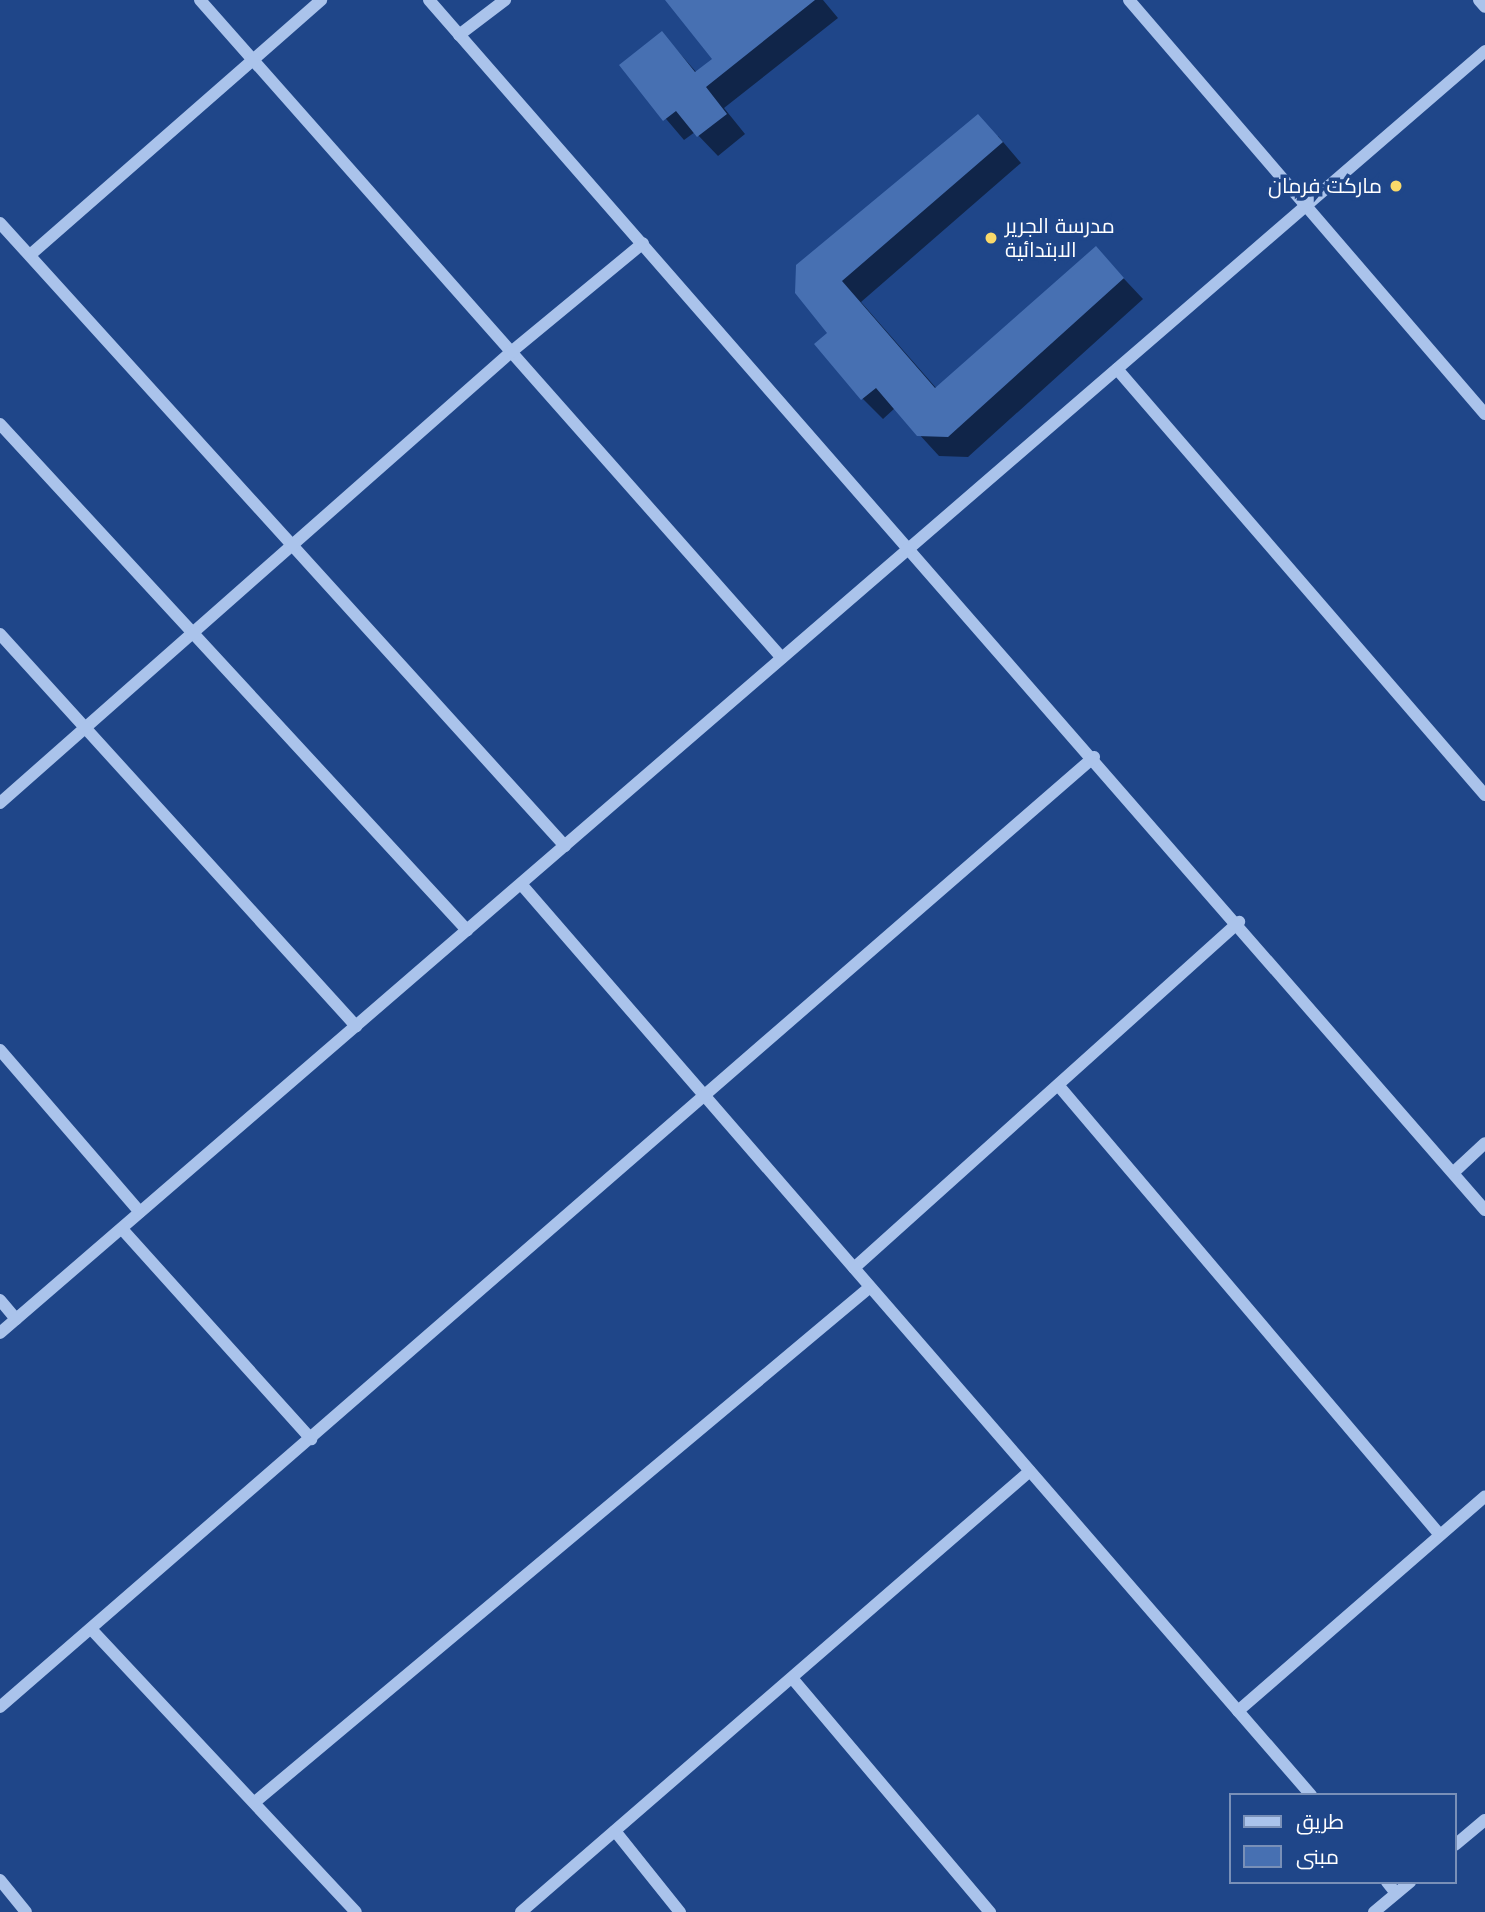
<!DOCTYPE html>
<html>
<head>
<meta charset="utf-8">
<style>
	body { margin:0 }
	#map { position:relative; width:1485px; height:1912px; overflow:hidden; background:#1f4689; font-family:Inter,Cairo,sans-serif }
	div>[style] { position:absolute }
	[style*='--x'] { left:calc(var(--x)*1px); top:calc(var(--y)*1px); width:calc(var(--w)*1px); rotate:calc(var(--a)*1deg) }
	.shadow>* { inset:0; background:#0007 }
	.building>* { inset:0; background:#4770b2 }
	.minor>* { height:12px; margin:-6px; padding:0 6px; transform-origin:6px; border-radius:6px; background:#aac3eb }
	.dots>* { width:19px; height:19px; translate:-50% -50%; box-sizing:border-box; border:4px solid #1f4689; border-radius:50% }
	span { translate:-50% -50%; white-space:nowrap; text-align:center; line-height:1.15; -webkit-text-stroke:7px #1f4689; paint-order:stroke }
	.poi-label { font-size:21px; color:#fff }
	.right { translate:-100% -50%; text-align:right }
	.left { translate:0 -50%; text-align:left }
	.legend { position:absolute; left:1229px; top:1793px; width:228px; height:91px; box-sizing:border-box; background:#1f4689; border:2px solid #7990b8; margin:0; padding:9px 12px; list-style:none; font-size:21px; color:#fff }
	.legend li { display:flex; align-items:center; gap:14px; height:35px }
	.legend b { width:35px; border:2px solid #7990b8 }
</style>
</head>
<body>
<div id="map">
	<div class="shadow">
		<i style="clip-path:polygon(668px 0,823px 0,838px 18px,724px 108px,745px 134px,718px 156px,695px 132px,684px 140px,621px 66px,662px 33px,697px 73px,715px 59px)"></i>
		<i style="clip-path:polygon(998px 136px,1021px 163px,861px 302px,937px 389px,1096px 249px,1143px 299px,968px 457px,939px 456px,895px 408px,883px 419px,863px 399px,817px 344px,829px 333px,797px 292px)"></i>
	</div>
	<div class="building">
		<i style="clip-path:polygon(665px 0,815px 0,706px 87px,727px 114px,697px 137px,676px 111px,663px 121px,619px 65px,662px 31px,695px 72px,712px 59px)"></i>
		<i style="clip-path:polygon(978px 114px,1003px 142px,842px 281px,935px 388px,1096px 246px,1124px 278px,948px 437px,917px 436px,876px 388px,861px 400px,814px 344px,827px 333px,795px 293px,796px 265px)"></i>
	</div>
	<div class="minor">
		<i style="--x:200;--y:0;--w:878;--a:48.51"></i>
		<i style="--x:429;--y:0;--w:1606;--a:48.89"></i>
		<i style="--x:1129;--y:0;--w:546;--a:49.31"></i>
		<i style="--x:1479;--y:0;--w:9;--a:49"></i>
		<i style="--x:459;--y:35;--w:58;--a:-37.3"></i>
		<i style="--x:0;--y:223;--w:841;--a:47.8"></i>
		<i style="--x:30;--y:255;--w:387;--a:-41.2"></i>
		<i style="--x:1117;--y:369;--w:563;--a:49.18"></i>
		<i style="--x:0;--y:424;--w:689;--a:47.3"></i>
		<i style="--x:0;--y:634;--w:530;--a:47.76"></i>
		<i style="--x:0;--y:803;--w:682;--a:-41.43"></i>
		<i style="--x:511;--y:352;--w:171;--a:-39.5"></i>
		<i style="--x:521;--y:884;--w:1206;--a:49.07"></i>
		<i style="--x:0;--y:1050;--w:214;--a:49.2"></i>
		<i style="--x:1058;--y:1085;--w:590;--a:49.67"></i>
		<i style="--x:1454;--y:1172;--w:42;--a:-43.1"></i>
		<i style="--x:122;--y:1229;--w:283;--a:48"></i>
		<i style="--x:854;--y:1268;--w:518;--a:-41.95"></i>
		<i style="--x:0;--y:1300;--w:25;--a:50"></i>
		<i style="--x:0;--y:1333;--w:1962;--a:-40.8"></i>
		<i style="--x:92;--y:1630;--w:386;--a:46.9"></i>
		<i style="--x:792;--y:1678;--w:307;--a:49.8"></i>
		<i style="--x:0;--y:1707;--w:1449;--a:-40.97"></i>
		<i style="--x:1238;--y:1711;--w:327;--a:-41"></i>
		<i style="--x:255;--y:1802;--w:802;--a:-39.94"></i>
		<i style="--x:615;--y:1831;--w:104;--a:51.3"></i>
		<i style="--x:1455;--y:1845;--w:39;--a:-40"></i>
		<i style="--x:0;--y:1880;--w:41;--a:50.9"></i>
		<i style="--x:1387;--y:1882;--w:14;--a:51"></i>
		<i style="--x:521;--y:1912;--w:673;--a:-40.91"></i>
		<i style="--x:1374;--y:1912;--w:47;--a:-39.8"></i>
	</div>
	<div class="dots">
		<i style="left:1396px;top:186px;background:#f9d96a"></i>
		<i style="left:991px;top:238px;background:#f9d96a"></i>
	</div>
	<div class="poi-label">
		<span class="right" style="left:1382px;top:186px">مارکت فرمان</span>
		<span class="left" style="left:1005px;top:238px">مدرسة الجرير<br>الابتدائية</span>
	</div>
	<ul class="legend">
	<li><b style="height:9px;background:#aac3eb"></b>طريق</li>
	<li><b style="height:19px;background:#4770b2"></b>مبنى</li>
	</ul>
</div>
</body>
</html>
